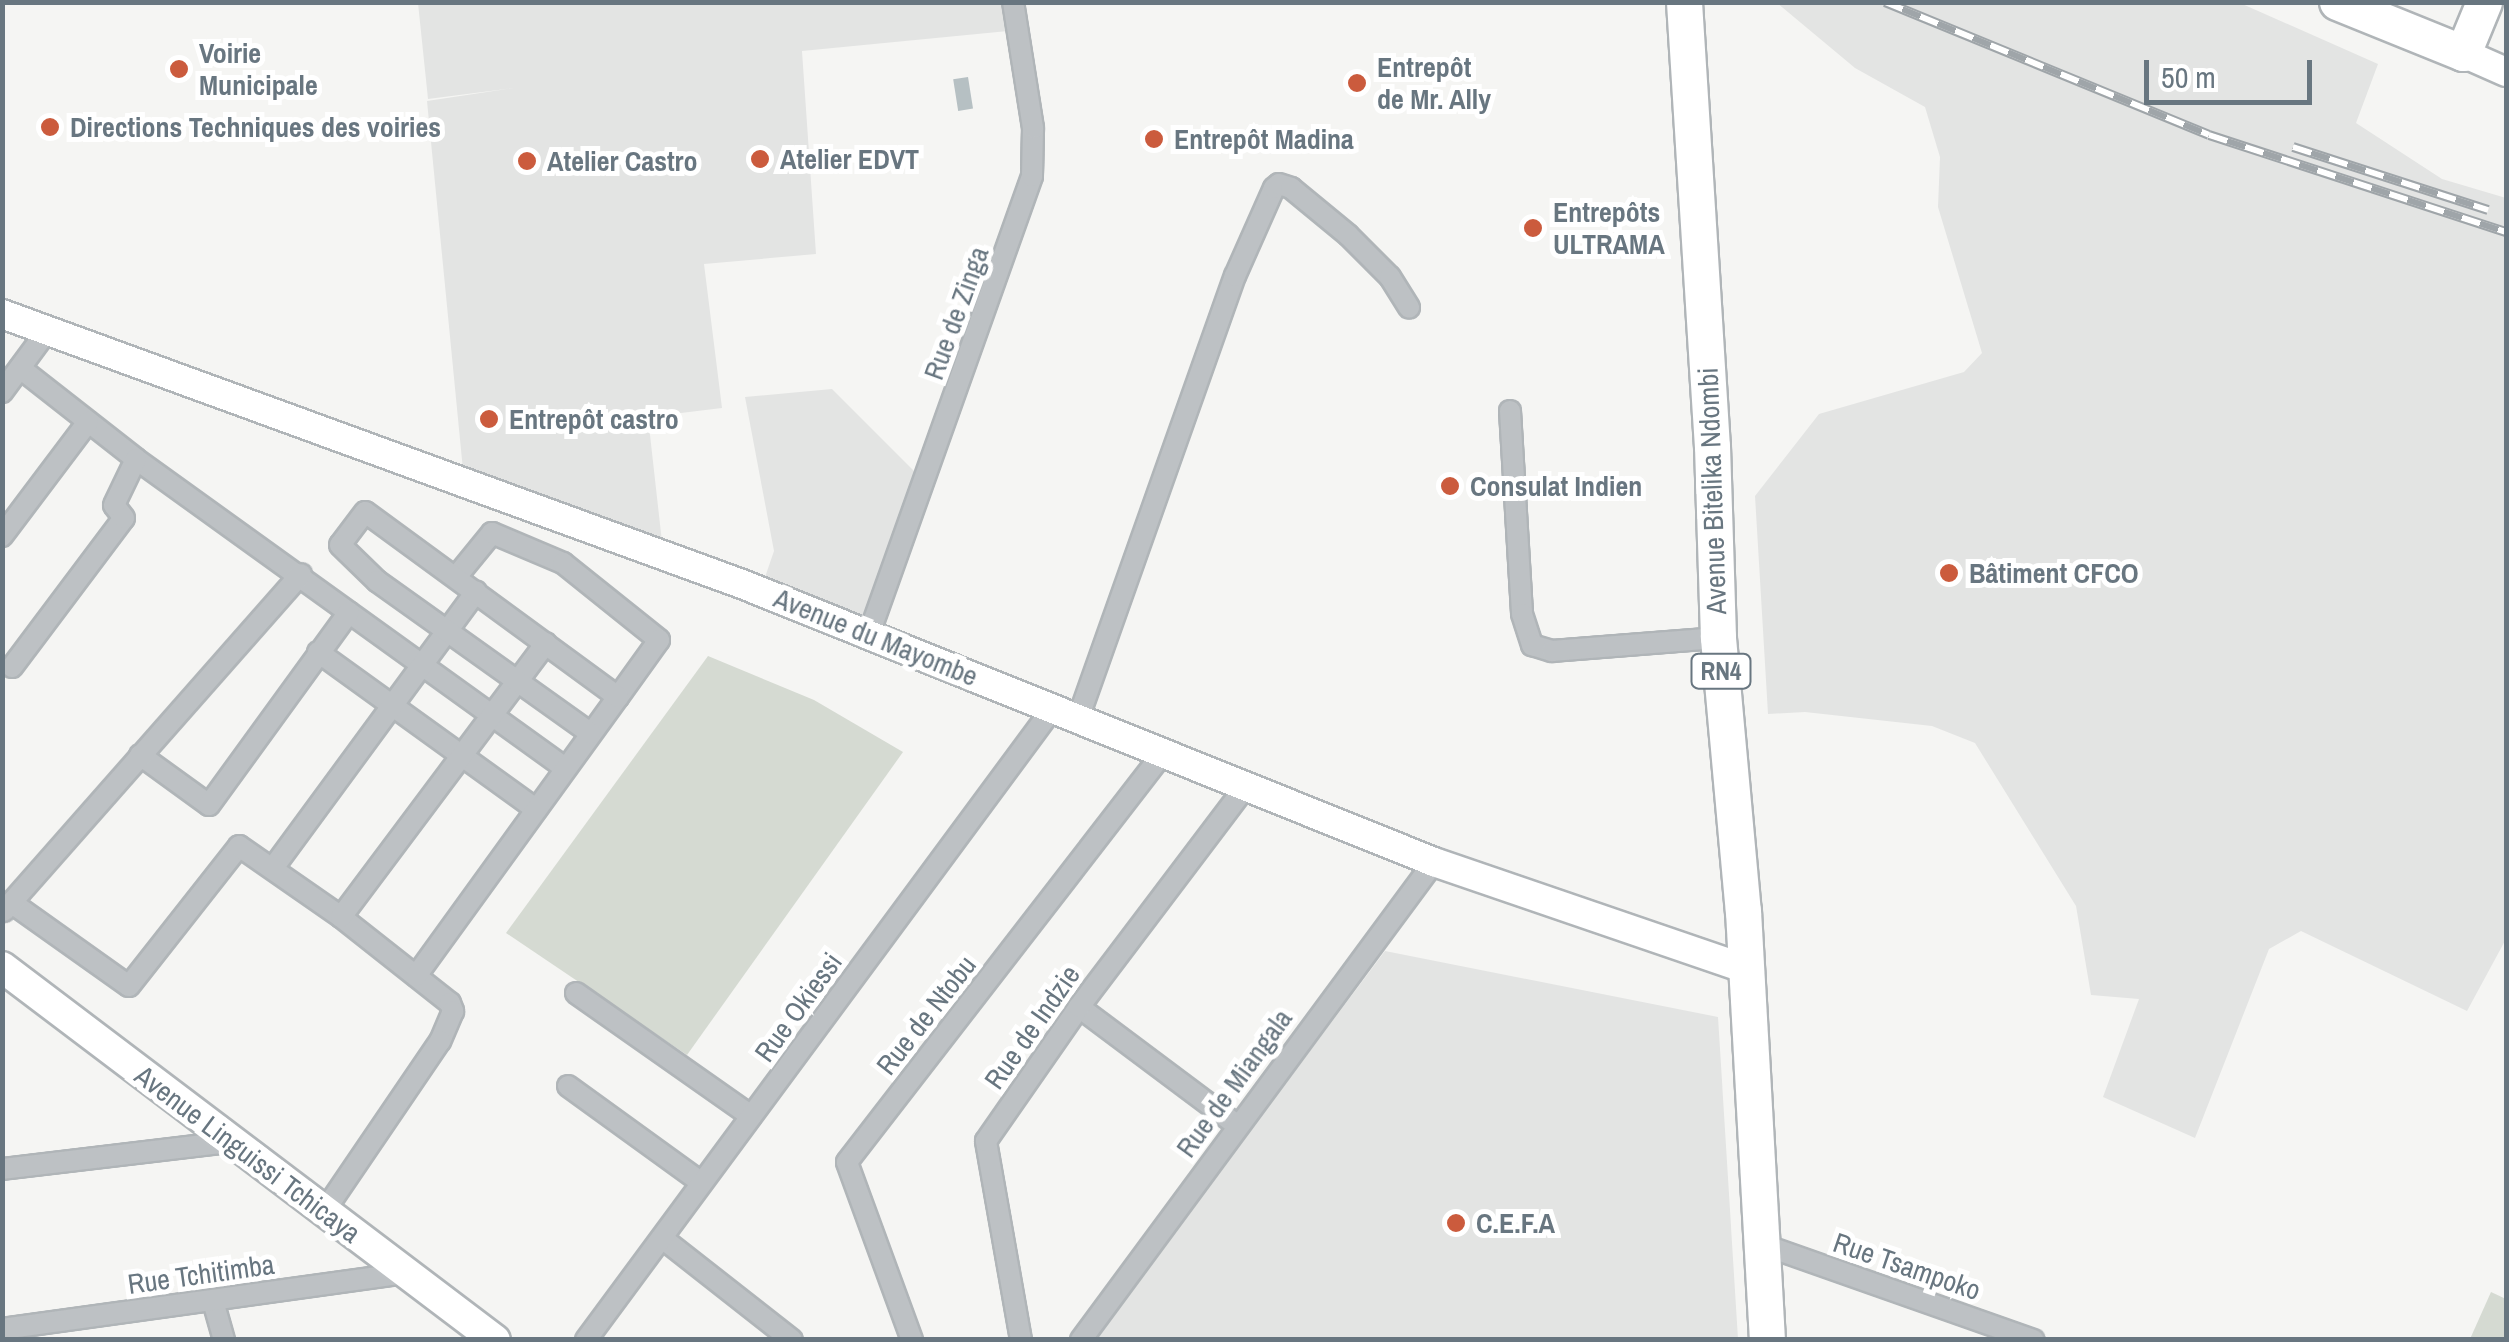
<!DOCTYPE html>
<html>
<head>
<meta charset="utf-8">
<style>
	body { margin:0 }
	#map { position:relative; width:2509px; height:1342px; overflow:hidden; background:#f5f5f3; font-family:"Archivo Narrow",sans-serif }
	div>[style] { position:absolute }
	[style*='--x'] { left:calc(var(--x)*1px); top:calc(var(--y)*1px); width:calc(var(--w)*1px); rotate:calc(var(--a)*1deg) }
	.built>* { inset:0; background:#e3e4e3 }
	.green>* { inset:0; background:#d5dad2 }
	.water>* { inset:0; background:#b6c0c3; transform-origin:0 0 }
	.roads { filter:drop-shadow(2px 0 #b0b5b8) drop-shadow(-2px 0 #b0b5b8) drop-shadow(0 2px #b0b5b8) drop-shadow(0 -2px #b0b5b8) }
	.street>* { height:20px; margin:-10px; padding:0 10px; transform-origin:10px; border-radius:10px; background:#bdc1c4 }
	.secondary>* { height:28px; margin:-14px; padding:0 14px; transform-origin:14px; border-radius:14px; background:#fff }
	.primary>* { height:30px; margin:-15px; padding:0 15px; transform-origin:15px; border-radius:15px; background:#fff }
	.highway>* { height:35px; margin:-17.5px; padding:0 17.5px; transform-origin:17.5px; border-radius:17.5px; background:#fff }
	.rail>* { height:10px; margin-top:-5px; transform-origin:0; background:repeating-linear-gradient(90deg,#fff 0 19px,#9fa5a9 0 38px); box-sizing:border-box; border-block:2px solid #9fa5a9 }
	.dots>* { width:28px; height:28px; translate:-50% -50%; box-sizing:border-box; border:5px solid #fff; border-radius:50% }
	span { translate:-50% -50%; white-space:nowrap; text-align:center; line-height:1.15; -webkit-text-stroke:10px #fff; paint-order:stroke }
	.shield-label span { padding:2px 8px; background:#fff; border:2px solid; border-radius:8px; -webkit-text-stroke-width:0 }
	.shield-label { font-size:25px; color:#687680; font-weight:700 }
	.poi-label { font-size:28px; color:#687680; font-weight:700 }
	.left { translate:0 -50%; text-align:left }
	.street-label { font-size:28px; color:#687680 }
	.frame { position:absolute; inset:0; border:5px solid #687680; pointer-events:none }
	.scale { position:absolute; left:2144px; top:60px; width:168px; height:45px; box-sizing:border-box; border:5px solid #687680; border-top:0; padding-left:12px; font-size:30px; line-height:35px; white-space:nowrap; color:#687680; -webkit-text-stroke:8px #fff; paint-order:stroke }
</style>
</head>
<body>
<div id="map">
	<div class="built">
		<i style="clip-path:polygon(418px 3px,1002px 3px,1008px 31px,802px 51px,816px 254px,704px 264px,722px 408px,648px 417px,662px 542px,509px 483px,468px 476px,463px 470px,427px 101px,514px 88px,428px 99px)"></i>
		<i style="clip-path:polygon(1777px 3px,2240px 3px,2378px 64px,2356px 123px,2442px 179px,2506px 198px,2506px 939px,2467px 1011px,2301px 931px,2269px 949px,2195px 1138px,2103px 1097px,2139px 999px,2091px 995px,2076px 906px,1975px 743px,1932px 726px,1805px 712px,1768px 714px,1755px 496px,1819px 414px,1964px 372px,1982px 353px,1938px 207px,1940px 157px,1925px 107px,1855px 68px)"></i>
		<i style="clip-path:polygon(832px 389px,915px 472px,866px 621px,763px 583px,774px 551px,745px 397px)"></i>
		<i style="clip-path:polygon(1385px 951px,1718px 1017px,1738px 1339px,1093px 1340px)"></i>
	</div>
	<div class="green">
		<i style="clip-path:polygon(708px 656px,814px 700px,903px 752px,687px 1055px,506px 933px)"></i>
		<i style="clip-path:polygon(2491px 1292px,2506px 1299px,2506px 1339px,2470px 1339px)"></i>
	</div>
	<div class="water">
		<i style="left:968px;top:77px;width:32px;height:15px;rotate:81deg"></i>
	</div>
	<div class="roads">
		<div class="street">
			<i style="--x:20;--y:368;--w:147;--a:38.1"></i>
			<i style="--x:136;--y:459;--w:529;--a:35.76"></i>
			<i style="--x:2;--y:392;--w:76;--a:-53.6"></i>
			<i style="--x:1510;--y:411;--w:203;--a:86.6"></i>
			<i style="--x:1522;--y:614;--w:33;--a:72"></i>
			<i style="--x:1532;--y:645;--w:21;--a:17"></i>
			<i style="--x:1552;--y:651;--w:167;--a:-4.5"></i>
			<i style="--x:2;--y:536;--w:143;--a:-53"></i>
			<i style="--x:456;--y:577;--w:57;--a:-50.7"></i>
			<i style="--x:492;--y:533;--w:77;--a:22.9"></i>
			<i style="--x:563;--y:563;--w:123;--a:38.7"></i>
			<i style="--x:659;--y:640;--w:70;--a:125.7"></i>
			<i style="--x:869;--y:634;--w:486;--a:-70.4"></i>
			<i style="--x:1032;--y:176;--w:48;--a:-88.8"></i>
			<i style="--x:1033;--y:128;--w:128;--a:-99"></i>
			<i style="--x:318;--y:652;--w:269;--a:35.8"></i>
			<i style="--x:12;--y:667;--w:186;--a:-53.1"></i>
			<i style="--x:124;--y:518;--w:16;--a:-128"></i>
			<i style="--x:114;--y:505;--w:51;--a:-64.4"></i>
			<i style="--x:1079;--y:716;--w:467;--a:-70.5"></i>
			<i style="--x:1235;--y:276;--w:96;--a:-66.1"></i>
			<i style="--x:1274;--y:188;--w:6;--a:-39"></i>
			<i style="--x:1279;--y:184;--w:13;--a:18"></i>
			<i style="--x:1291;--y:188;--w:74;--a:39.5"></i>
			<i style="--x:1348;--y:235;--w:59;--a:45"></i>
			<i style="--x:1390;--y:277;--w:36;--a:58"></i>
			<i style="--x:140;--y:755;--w:85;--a:35.9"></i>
			<i style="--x:209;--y:805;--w:238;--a:-54"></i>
			<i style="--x:273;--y:868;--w:343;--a:-53.7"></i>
			<i style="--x:12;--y:903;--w:143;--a:35.4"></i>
			<i style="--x:129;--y:986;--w:178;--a:-51.8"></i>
			<i style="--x:239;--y:846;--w:124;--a:34.8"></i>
			<i style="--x:341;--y:917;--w:139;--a:38.3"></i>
			<i style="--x:450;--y:1003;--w:9;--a:69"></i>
			<i style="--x:453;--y:1011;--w:33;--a:113"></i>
			<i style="--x:440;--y:1041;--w:204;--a:124.2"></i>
			<i style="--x:4;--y:911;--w:449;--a:-48.6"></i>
			<i style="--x:341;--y:917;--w:342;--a:-53.2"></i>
			<i style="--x:416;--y:976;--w:344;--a:-54.1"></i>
			<i style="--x:618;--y:697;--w:313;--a:-143.8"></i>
			<i style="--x:365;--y:512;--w:41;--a:127.1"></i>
			<i style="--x:340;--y:545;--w:52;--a:44.2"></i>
			<i style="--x:377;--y:581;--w:262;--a:35.5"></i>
			<i style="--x:576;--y:993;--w:214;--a:35.1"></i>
			<i style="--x:1079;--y:1007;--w:197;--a:36.8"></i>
			<i style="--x:568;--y:1086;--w:165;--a:35.9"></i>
			<i style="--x:2;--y:1169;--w:229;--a:-6.8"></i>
			<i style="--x:662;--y:1238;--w:165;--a:38.1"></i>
			<i style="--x:1761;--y:1244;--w:289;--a:19.4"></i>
			<i style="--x:213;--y:1301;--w:41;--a:74.2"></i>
			<i style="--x:2;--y:1329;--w:409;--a:-7.9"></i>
			<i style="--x:586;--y:1340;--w:786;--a:-53.54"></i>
			<i style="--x:912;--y:1340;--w:189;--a:-110.1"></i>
			<i style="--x:847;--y:1162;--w:518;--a:-52.29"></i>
			<i style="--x:1021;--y:1340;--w:202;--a:-100"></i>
			<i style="--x:986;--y:1141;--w:163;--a:-55.2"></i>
			<i style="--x:1079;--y:1007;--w:277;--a:-52.9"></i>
			<i style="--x:1081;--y:1340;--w:594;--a:-53.55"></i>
		</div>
		<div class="secondary">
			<i style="--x:2463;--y:53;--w:47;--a:23.8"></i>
			<i style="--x:2;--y:314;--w:788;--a:20.05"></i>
			<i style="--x:742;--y:584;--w:746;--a:21.89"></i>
			<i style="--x:1434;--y:862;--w:330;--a:18.9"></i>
		</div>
		<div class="primary">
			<i style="--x:2;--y:967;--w:618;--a:37.11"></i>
		</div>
		<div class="highway">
			<i style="--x:1684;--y:2;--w:445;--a:86.4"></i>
			<i style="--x:1712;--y:446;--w:192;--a:88.2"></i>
			<i style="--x:1718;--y:638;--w:274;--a:84.8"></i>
			<i style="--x:1743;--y:911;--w:430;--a:86.8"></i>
			<i style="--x:2337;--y:2;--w:136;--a:22"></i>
			<i style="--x:2463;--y:53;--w:55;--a:-67.6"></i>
		</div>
	</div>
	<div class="rail">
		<i style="--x:1885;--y:2;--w:350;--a:22.3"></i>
		<i style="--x:2209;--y:135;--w:312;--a:18.1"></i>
		<i style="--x:2293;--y:147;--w:205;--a:17.9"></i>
	</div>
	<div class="dots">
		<i style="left:179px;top:69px;background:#cb5b3d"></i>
		<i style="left:1357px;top:83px;background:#cb5b3d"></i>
		<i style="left:50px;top:127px;background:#cb5b3d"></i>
		<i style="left:1154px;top:139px;background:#cb5b3d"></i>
		<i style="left:760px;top:159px;background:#cb5b3d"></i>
		<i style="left:527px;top:161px;background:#cb5b3d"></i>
		<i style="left:1533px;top:228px;background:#cb5b3d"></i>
		<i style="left:489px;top:419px;background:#cb5b3d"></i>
		<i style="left:1450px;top:486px;background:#cb5b3d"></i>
		<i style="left:1949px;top:573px;background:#cb5b3d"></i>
		<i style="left:1456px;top:1223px;background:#cb5b3d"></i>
	</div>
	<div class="shield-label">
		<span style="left:1721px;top:671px">RN4</span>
	</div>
	<div class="poi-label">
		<span class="left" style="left:199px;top:69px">Voirie<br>Municipale</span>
		<span class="left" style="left:1377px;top:83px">Entrepôt<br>de Mr. Ally</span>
		<span class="left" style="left:70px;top:127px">Directions Techniques des voiries</span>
		<span class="left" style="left:1174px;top:139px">Entrepôt Madina</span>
		<span class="left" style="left:780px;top:159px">Atelier EDVT</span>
		<span class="left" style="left:547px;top:161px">Atelier Castro</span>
		<span class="left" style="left:1553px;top:228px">Entrepôts<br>ULTRAMA</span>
		<span class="left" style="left:509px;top:419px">Entrepôt castro</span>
		<span class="left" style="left:1470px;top:486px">Consulat Indien</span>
		<span class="left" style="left:1969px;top:573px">Bâtiment CFCO</span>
		<span class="left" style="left:1476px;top:1223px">C.E.F.A</span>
	</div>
	<div class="street-label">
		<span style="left:956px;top:313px;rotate:-70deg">Rue de Zinga</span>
		<span style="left:1712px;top:491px;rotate:-92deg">Avenue Bitelika Ndombi</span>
		<span style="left:876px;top:637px;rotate:22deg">Avenue du Mayombe</span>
		<span style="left:798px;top:1007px;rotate:-54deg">Rue Okiessi</span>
		<span style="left:926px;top:1015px;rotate:-52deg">Rue de Ntobu</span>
		<span style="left:1032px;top:1027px;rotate:-55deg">Rue de Indzie</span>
		<span style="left:1234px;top:1083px;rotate:-54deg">Rue de Miangala</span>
		<span style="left:248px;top:1154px;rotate:37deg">Avenue Linguissi Tchicaya</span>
		<span style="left:1907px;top:1266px;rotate:19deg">Rue Tsampoko</span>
		<span style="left:201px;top:1274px;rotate:-8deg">Rue Tchitimba</span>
	</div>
	<div class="frame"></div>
	<div class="scale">50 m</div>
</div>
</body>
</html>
